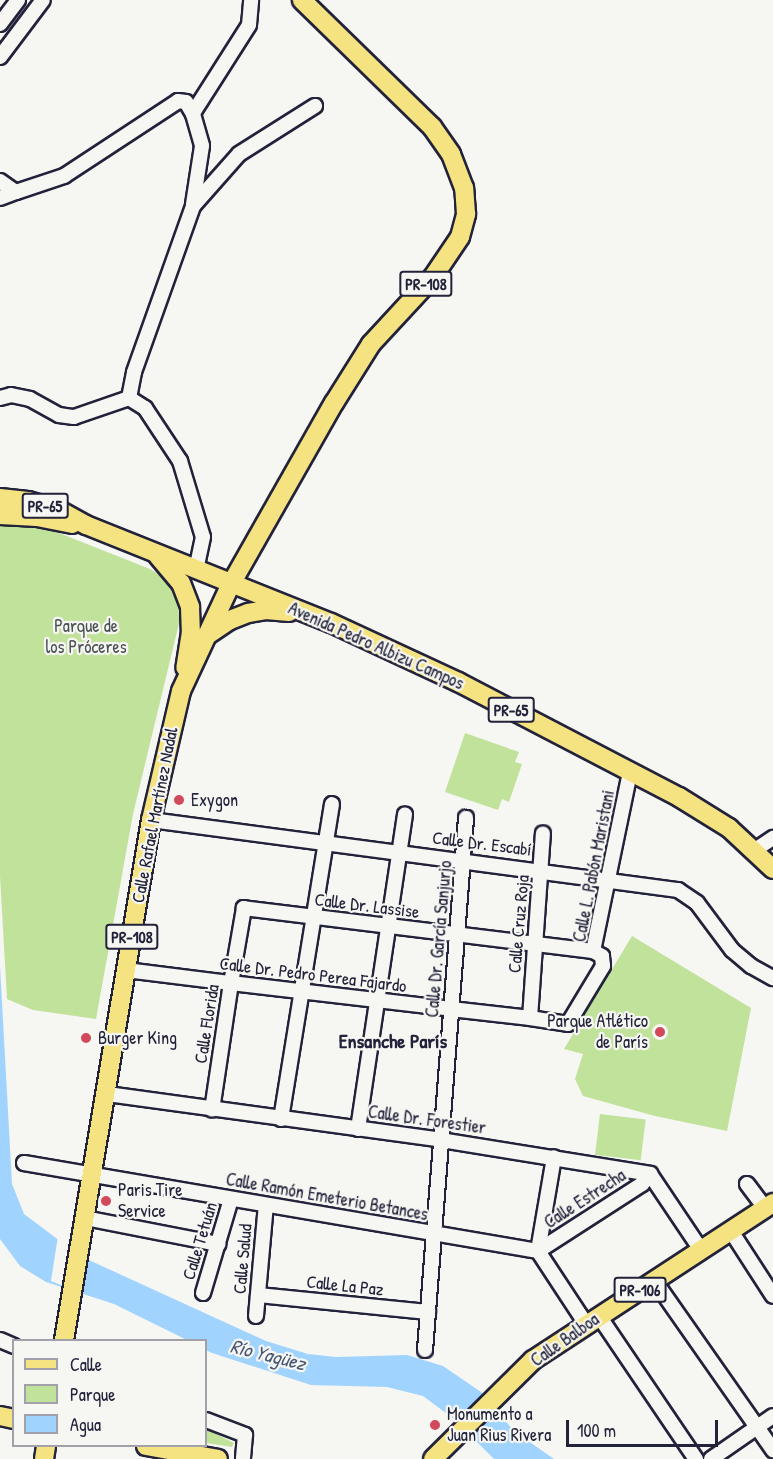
<!DOCTYPE html>
<html>
<head>
<meta charset="utf-8">
<style>
	body { margin:0 }
	#map { position:relative; width:773px; height:1459px; overflow:hidden; background:#f6f6f2; font-family:"Patrick Hand",sans-serif }
	div>[style] { position:absolute }
	[style*='--x'] { left:calc(var(--x)*1px); top:calc(var(--y)*1px); width:calc(var(--w)*1px); rotate:calc(var(--a)*1deg) }
	.green>* { inset:0; background:#c1e29b; transform-origin:0 0 }
	.water>* { inset:0; background:#a0d4fe }
	.pier>* { inset:0; background:#f6f6f2 }
	.roads { filter:drop-shadow(2px 0 #22223b) drop-shadow(-2px 0 #22223b) drop-shadow(0 2px #22223b) drop-shadow(0 -2px #22223b) }
	.minor>* { height:14px; margin:-7px; padding:0 7px; transform-origin:7px; border-radius:7px; background:#f6f6f2 }
	.major>* { height:18px; margin:-9px; padding:0 9px; transform-origin:9px; border-radius:9px; background:#f5e382 }
	.dots>* { width:16px; height:16px; translate:-50% -50%; box-sizing:border-box; border:3px solid #f6f6f2; border-radius:50% }
	span { translate:-50% -50%; white-space:nowrap; text-align:center; line-height:1.15; -webkit-text-stroke:4.5px #f6f6f2; paint-order:stroke }
	.shield-label span { padding:2px 4px; background:#f6f6f2; border:2px solid; border-radius:4px; -webkit-text-stroke-width:0 }
	.shield-label { font-size:16px; color:#22223b; font-weight:700 }
	.park-label { font-size:18px; color:#4a5253 }
	.street-label { font-size:18px; color:#22223b }
	.poi-label { font-size:18px; color:#22223b }
	.left { translate:0 -50%; text-align:left }
	.right { translate:-100% -50%; text-align:right }
	.neighbourhood-label { font-size:20px; color:#22223b; font-weight:700 }
	.water-label { font-size:20px; color:#485776; font-style:italic }
	.legend { position:absolute; left:12px; top:1339px; width:195px; height:108px; box-sizing:border-box; background:#f6f6f2; border:2px solid #a1a1a9; margin:0; padding:8px 10px; list-style:none; font-size:18px; color:#22223b }
	.legend li { display:flex; align-items:center; gap:12px; height:30px }
	.legend b { width:30px; border:2px solid #a1a1a9 }
	.scale { position:absolute; left:566px; top:1420px; width:152px; height:27px; box-sizing:border-box; border:3px solid #22223b; border-top:0; padding-left:8px; font-size:18px; line-height:21px; white-space:nowrap; color:#22223b; -webkit-text-stroke:4px #f6f6f2; paint-order:stroke }
</style>
</head>
<body>
<div id="map">
	<div class="green">
		<i style="clip-path:polygon(0 525px,49px 529px,150px 569px,167px 579px,176px 595px,181px 615px,133px 814px,96px 1019px,33px 1010px,7px 999px,0 876px)"></i>
		<i style="clip-path:polygon(465px 733px,519px 752px,515px 762px,522px 764px,509px 802px,502px 799px,498px 810px,445px 792px)"></i>
		<i style="clip-path:polygon(632px 936px,751px 1008px,727px 1131px,655px 1116px,583px 1096px,575px 1079px,583px 1054px,564px 1049px)"></i>
		<i style="left:600px;top:1114px;width:46px;height:41px;rotate:7deg"></i>
		<i style="clip-path:polygon(206px 1429px,234px 1443px,232px 1447px,206px 1443px)"></i>
	</div>
	<div class="water">
		<i style="clip-path:polygon(0 966px,12px 1184px,24px 1214px,80px 1256px,266px 1341px,308px 1354px,336px 1357px,407px 1355px,443px 1366px,481px 1392px,514px 1431px,554px 1459px,494px 1459px,454px 1419px,423px 1396px,387px 1387px,311px 1385px,212px 1353px,206px 1350px,206px 1340px,187px 1340px,114px 1304px,46px 1282px,20px 1266px,0 1239px)"></i>
	</div>
	<div class="pier">
		<i style="clip-path:polygon(58px 1236px,81px 1253px,78px 1292px,51px 1281px)"></i>
	</div>
	<div class="roads">
		<div class="minor">
			<i style="--x:0;--y:24;--w:30;--a:-53"></i>
			<i style="--x:0;--y:57;--w:71;--a:-53"></i>
			<i style="--x:193;--y:113;--w:104;--a:-57.5"></i>
			<i style="--x:249;--y:25;--w:25;--a:-85"></i>
			<i style="--x:0;--y:181;--w:19;--a:35"></i>
			<i style="--x:16;--y:192;--w:51;--a:-18.4"></i>
			<i style="--x:64;--y:176;--w:136;--a:-33.3"></i>
			<i style="--x:178;--y:101;--w:8;--a:7"></i>
			<i style="--x:186;--y:102;--w:14;--a:60"></i>
			<i style="--x:193;--y:114;--w:33;--a:74"></i>
			<i style="--x:202;--y:146;--w:59;--a:98.8"></i>
			<i style="--x:0;--y:198;--w:17;--a:-21"></i>
			<i style="--x:0;--y:398;--w:11;--a:-15"></i>
			<i style="--x:11;--y:395;--w:19;--a:12"></i>
			<i style="--x:30;--y:399;--w:33;--a:29"></i>
			<i style="--x:59;--y:415;--w:15;--a:8"></i>
			<i style="--x:74;--y:417;--w:58;--a:-19.1"></i>
			<i style="--x:129;--y:398;--w:26;--a:-79"></i>
			<i style="--x:134;--y:372;--w:176;--a:-70.4"></i>
			<i style="--x:193;--y:206;--w:69;--a:-48.5"></i>
			<i style="--x:239;--y:154;--w:90;--a:-32.3"></i>
			<i style="--x:129;--y:398;--w:19;--a:32"></i>
			<i style="--x:145;--y:408;--w:64;--a:56.6"></i>
			<i style="--x:180;--y:461;--w:79;--a:73.2"></i>
			<i style="--x:203;--y:537;--w:34;--a:102"></i>
			<i style="--x:151;--y:820;--w:532;--a:7.57"></i>
			<i style="--x:678;--y:890;--w:23;--a:34"></i>
			<i style="--x:697;--y:903;--w:59;--a:53.3"></i>
			<i style="--x:732;--y:950;--w:25;--a:40"></i>
			<i style="--x:751;--y:966;--w:25;--a:29"></i>
			<i style="--x:755;--y:850;--w:22;--a:-34"></i>
			<i style="--x:593;--y:951;--w:182;--a:-78.3"></i>
			<i style="--x:126;--y:970;--w:106;--a:7.1"></i>
			<i style="--x:231;--y:983;--w:222;--a:6.7"></i>
			<i style="--x:451;--y:1009;--w:80;--a:6.5"></i>
			<i style="--x:530;--y:1018;--w:38;--a:9"></i>
			<i style="--x:568;--y:1024;--w:68;--a:-58.9"></i>
			<i style="--x:603;--y:966;--w:10;--a:-96"></i>
			<i style="--x:602;--y:956;--w:10;--a:-151"></i>
			<i style="--x:593;--y:951;--w:352;--a:-173"></i>
			<i style="--x:244;--y:908;--w:76;--a:99.8"></i>
			<i style="--x:231;--y:983;--w:128;--a:98.5"></i>
			<i style="--x:530;--y:1018;--w:185;--a:-86"></i>
			<i style="--x:107;--y:1094;--w:337;--a:7.8"></i>
			<i style="--x:441;--y:1140;--w:212;--a:9.2"></i>
			<i style="--x:650;--y:1174;--w:92;--a:56.1"></i>
			<i style="--x:281;--y:1119;--w:319;--a:-80.8"></i>
			<i style="--x:358;--y:1129;--w:318;--a:-81.5"></i>
			<i style="--x:24;--y:1163;--w:521;--a:9.72"></i>
			<i style="--x:538;--y:1251;--w:87;--a:56.7"></i>
			<i style="--x:747;--y:1184;--w:30;--a:53"></i>
			<i style="--x:85;--y:1218;--w:136;--a:11.1"></i>
			<i style="--x:731;--y:1231;--w:77;--a:57.1"></i>
			<i style="--x:538;--y:1251;--w:124;--a:-32.8"></i>
			<i style="--x:642;--y:1184;--w:13;--a:-51"></i>
			<i style="--x:538;--y:1251;--w:95;--a:-80.3"></i>
			<i style="--x:654;--y:1280;--w:208;--a:55"></i>
			<i style="--x:203;--y:1293;--w:98;--a:-73.4"></i>
			<i style="--x:258;--y:1295;--w:171;--a:5.7"></i>
			<i style="--x:256;--y:1316;--w:111;--a:-84.9"></i>
			<i style="--x:599;--y:1316;--w:173;--a:55.9"></i>
			<i style="--x:0;--y:1340;--w:15;--a:23"></i>
			<i style="--x:425;--y:1350;--w:534;--a:-85.59"></i>
			<i style="--x:206;--y:1420;--w:42;--a:21"></i>
			<i style="--x:245;--y:1435;--w:24;--a:95"></i>
			<i style="--x:711;--y:1459;--w:75;--a:-34.7"></i>
		</div>
		<div class="major">
			<i style="--x:0;--y:498;--w:28;--a:6"></i>
			<i style="--x:28;--y:501;--w:32;--a:16"></i>
			<i style="--x:59;--y:510;--w:31;--a:29"></i>
			<i style="--x:86;--y:525;--w:264;--a:21.8"></i>
			<i style="--x:331;--y:623;--w:140;--a:24.9"></i>
			<i style="--x:458;--y:682;--w:249;--a:27.5"></i>
			<i style="--x:679;--y:797;--w:59;--a:31.8"></i>
			<i style="--x:729;--y:828;--w:60;--a:43"></i>
			<i style="--x:0;--y:515;--w:37;--a:3"></i>
			<i style="--x:37;--y:517;--w:36;--a:11"></i>
			<i style="--x:158;--y:556;--w:35;--a:50"></i>
			<i style="--x:181;--y:583;--w:26;--a:69"></i>
			<i style="--x:190;--y:607;--w:25;--a:88"></i>
			<i style="--x:191;--y:632;--w:36;--a:99"></i>
			<i style="--x:209;--y:634;--w:25;--a:-34"></i>
			<i style="--x:230;--y:620;--w:19;--a:-21"></i>
			<i style="--x:248;--y:613;--w:18;--a:-9"></i>
			<i style="--x:266;--y:610;--w:23;--a:5"></i>
			<i style="--x:64;--y:1340;--w:527;--a:-80.5"></i>
			<i style="--x:151;--y:820;--w:132;--a:-76.9"></i>
			<i style="--x:181;--y:691;--w:118;--a:-65"></i>
			<i style="--x:231;--y:584;--w:208;--a:-60.4"></i>
			<i style="--x:334;--y:403;--w:70;--a:-57.9"></i>
			<i style="--x:371;--y:344;--w:91;--a:-47.2"></i>
			<i style="--x:433;--y:277;--w:48;--a:-56"></i>
			<i style="--x:460;--y:237;--w:24;--a:-75"></i>
			<i style="--x:466;--y:214;--w:26;--a:-94"></i>
			<i style="--x:464;--y:188;--w:36;--a:-111"></i>
			<i style="--x:451;--y:154;--w:33;--a:-125"></i>
			<i style="--x:432;--y:127;--w:182;--a:-135.7"></i>
			<i style="--x:0;--y:1416;--w:14;--a:12"></i>
			<i style="--x:146;--y:1446;--w:73;--a:10.2"></i>
			<i style="--x:44;--y:1459;--w:13;--a:-81"></i>
			<i style="--x:433;--y:1459;--w:141;--a:-44.7"></i>
			<i style="--x:533;--y:1360;--w:287;--a:-33.2"></i>
		</div>
	</div>
	<div class="dots">
		<i style="left:179px;top:800px;background:#d1495b"></i>
		<i style="left:660px;top:1032px;background:#d1495b"></i>
		<i style="left:86px;top:1038px;background:#d1495b"></i>
		<i style="left:106px;top:1201px;background:#d1495b"></i>
		<i style="left:435px;top:1425px;background:#d1495b"></i>
	</div>
	<div class="shield-label">
		<span style="left:426px;top:284px">PR-108</span>
		<span style="left:45px;top:506px">PR-65</span>
		<span style="left:511px;top:710px">PR-65</span>
		<span style="left:132px;top:937px">PR-108</span>
		<span style="left:640px;top:1290px">PR-106</span>
	</div>
	<div class="park-label">
		<span style="left:86px;top:637px">Parque de<br>los Próceres</span>
	</div>
	<div class="street-label">
		<span style="left:376px;top:646px;rotate:24deg">Avenida Pedro Albizu Campos</span>
		<span style="left:155px;top:815px;rotate:-79deg">Calle Rafael Martínez Nadal</span>
		<span style="left:482px;top:844px;rotate:7deg">Calle Dr. Escabí</span>
		<span style="left:594px;top:866px;rotate:-79deg">Calle L. Pabón Maristani</span>
		<span style="left:367px;top:906px;rotate:7deg">Calle Dr. Lassise</span>
		<span style="left:519px;top:924px;rotate:-85deg">Calle Cruz Roja</span>
		<span style="left:439px;top:939px;rotate:-85deg">Calle Dr. García Sanjurjo</span>
		<span style="left:313px;top:975px;rotate:7deg">Calle Dr. Pedro Perea Fajardo</span>
		<span style="left:207px;top:1024px;rotate:-81deg">Calle Florida</span>
		<span style="left:427px;top:1120px;rotate:8deg">Calle Dr. Forestier</span>
		<span style="left:327px;top:1197px;rotate:10deg">Calle Ramón Emeterio Betances</span>
		<span style="left:585px;top:1199px;rotate:-33deg">Calle Estrecha</span>
		<span style="left:200px;top:1241px;rotate:-73deg">Calle Tetuán</span>
		<span style="left:243px;top:1259px;rotate:-85deg">Calle Salud</span>
		<span style="left:345px;top:1286px;rotate:6deg">Calle La Paz</span>
		<span style="left:565px;top:1340px;rotate:-35deg">Calle Balboa</span>
	</div>
	<div class="poi-label">
		<span class="left" style="left:191px;top:800px">Exygon</span>
		<span class="right" style="left:648px;top:1032px">Parque Atlético<br>de París</span>
		<span class="left" style="left:98px;top:1038px">Burger King</span>
		<span class="left" style="left:118px;top:1201px">Paris Tire<br>Service</span>
		<span class="left" style="left:447px;top:1425px">Monumento a<br>Juan Rius Rivera</span>
	</div>
	<div class="neighbourhood-label">
		<span style="left:393px;top:1040px">Ensanche París</span>
	</div>
	<div class="water-label">
		<span style="left:268px;top:1354px;rotate:14deg">Río Yagüez</span>
	</div>
	<ul class="legend">
	<li><b style="height:8px;background:#f5e382"></b>Calle</li>
	<li><b style="height:16px;background:#c1e29b"></b>Parque</li>
	<li><b style="height:16px;background:#a0d4fe"></b>Agua</li>
	</ul>
	<div class="scale">100 m</div>
</div>
</body>
</html>
